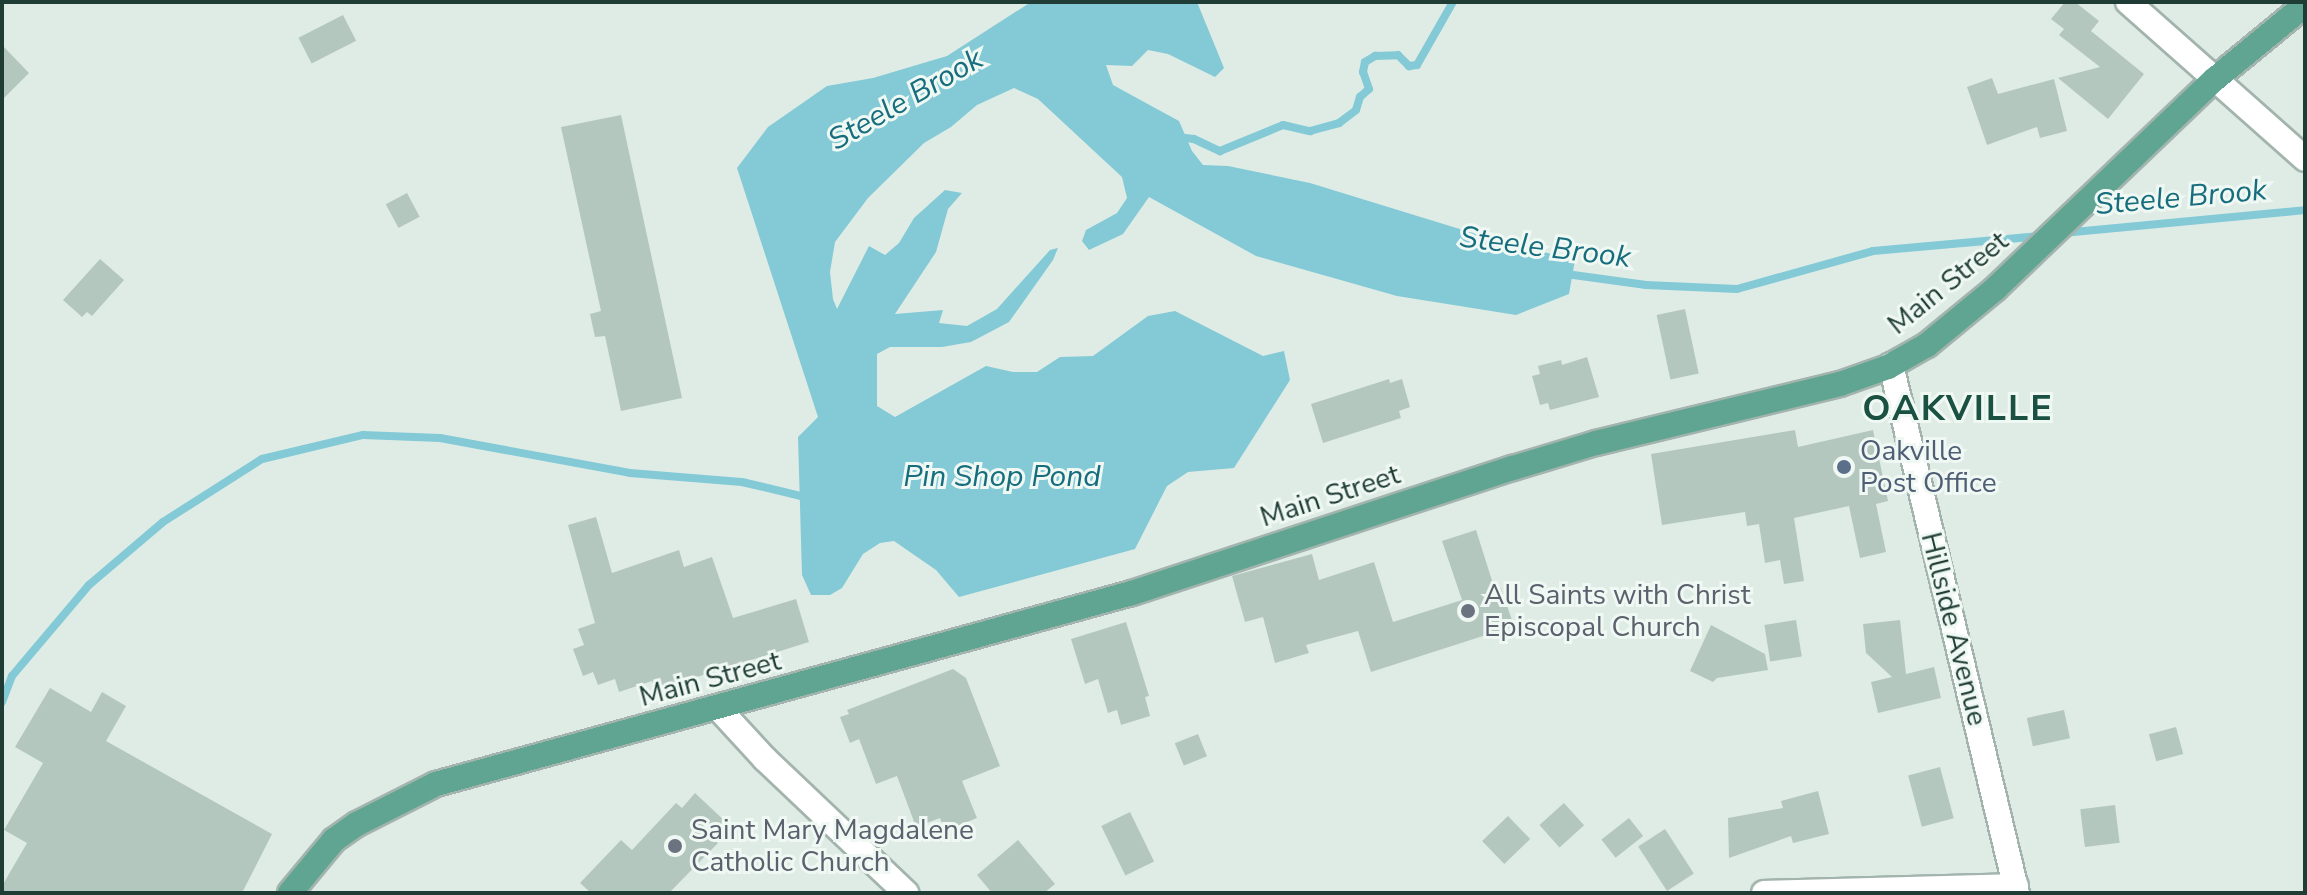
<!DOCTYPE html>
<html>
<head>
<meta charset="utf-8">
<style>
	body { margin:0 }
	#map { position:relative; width:2307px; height:895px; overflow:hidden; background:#dfece6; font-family:"Nunito Sans",sans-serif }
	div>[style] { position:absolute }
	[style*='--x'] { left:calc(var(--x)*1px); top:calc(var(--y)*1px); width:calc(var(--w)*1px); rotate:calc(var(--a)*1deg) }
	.water>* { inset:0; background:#83cad6 }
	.stream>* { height:8px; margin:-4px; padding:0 4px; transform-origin:4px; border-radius:4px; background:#83cad6 }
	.building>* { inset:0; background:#b4c7bf; transform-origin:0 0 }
	.roads { filter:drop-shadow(2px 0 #a2b4ad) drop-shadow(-2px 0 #a2b4ad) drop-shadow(0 2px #a2b4ad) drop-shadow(0 -2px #a2b4ad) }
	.minor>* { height:24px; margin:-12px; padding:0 12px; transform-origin:12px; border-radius:12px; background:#fff }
	.secondary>* { height:24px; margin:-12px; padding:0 12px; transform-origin:12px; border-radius:12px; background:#fff }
	.primary>* { height:24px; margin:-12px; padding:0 12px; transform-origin:12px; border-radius:12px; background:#60a592 }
	.dots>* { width:22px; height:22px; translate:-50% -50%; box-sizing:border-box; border:4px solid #f0f8f4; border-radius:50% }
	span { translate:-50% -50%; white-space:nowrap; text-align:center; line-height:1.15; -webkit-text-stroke:6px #f0f8f4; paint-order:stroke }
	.street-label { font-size:28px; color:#1f3d35 }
	.service-label { font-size:28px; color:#4e5e75 }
	.left { translate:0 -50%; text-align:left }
	.worship-label { font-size:28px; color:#5b616d }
	.water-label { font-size:30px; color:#156d7d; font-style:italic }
	.district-label { font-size:36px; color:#1a5142; font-weight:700; letter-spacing:2px }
	.frame { position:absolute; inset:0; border:4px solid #1f3d35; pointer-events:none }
</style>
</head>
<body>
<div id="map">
	<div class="water">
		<i style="clip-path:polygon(1031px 2px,1197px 2px,1224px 68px,1215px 77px,1168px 54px,1148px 50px,1132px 66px,1106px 65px,1113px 85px,1179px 121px,1192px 151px,1203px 165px,1228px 166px,1310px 183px,1489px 238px,1575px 260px,1569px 294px,1516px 315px,1397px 296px,1256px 256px,1149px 197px,1123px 234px,1089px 250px,1082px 241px,1086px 230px,1117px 213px,1127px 198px,1122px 177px,1038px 99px,1014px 88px,977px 105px,951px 127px,924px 143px,868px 198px,835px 242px,830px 272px,833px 299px,837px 309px,869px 246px,885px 255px,899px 243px,914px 218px,945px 190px,962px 193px,948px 209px,936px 252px,895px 314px,943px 310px,939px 323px,967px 326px,997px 309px,1050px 250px,1058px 248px,1053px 260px,1009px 322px,971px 342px,942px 347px,890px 347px,877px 354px,877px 406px,895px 417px,986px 366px,1013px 372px,1037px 372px,1060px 357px,1093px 356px,1148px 316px,1175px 311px,1263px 356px,1284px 351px,1290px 380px,1234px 468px,1188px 472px,1167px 486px,1135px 549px,959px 597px,936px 570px,894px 541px,880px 543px,863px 554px,842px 588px,830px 595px,811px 595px,802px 575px,798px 437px,818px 417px,737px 168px,768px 127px,827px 86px,873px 78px,947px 56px)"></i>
	</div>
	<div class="stream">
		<i style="--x:1177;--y:137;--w:17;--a:7"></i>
		<i style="--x:1194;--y:139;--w:29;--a:25"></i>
		<i style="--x:1220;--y:151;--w:68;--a:-22.4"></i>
		<i style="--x:1283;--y:125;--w:28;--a:13"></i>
		<i style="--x:1310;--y:131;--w:30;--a:-15"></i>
		<i style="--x:1339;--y:123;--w:21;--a:-37"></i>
		<i style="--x:1356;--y:110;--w:14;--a:-73"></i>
		<i style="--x:1360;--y:97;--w:12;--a:-42"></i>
		<i style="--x:1369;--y:89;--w:18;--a:-109"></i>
		<i style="--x:1363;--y:72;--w:10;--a:-79"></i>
		<i style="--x:1365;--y:62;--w:12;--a:-31"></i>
		<i style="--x:1375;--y:56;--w:23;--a:-2"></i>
		<i style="--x:1398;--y:55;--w:16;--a:45"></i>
		<i style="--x:1409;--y:66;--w:8;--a:-7"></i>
		<i style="--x:1417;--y:65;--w:73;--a:-60.3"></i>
		<i style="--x:2063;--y:233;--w:243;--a:-5.4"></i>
		<i style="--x:1566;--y:274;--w:81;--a:7.8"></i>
		<i style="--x:1646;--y:285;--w:91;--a:2.5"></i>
		<i style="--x:1737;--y:289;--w:141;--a:-15.6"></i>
		<i style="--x:1873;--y:251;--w:169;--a:-5.1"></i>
		<i style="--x:2;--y:702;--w:28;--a:-69"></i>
		<i style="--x:12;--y:676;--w:119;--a:-49.8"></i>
		<i style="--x:89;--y:585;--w:97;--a:-40.4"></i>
		<i style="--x:163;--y:522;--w:117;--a:-32.5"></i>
		<i style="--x:262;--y:459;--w:104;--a:-13.4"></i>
		<i style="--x:363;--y:435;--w:77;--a:2.2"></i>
		<i style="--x:440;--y:438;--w:193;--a:10.4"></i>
		<i style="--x:630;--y:473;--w:112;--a:4.6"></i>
		<i style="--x:742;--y:482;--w:61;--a:13.3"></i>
		<i style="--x:801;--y:496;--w:8;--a:-30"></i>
	</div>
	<div class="building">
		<i style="clip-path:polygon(2065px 2px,2075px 2px,2099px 21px,2091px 31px,2144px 74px,2108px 119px,2058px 78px,2100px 67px,2059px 35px,2064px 29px,2051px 19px)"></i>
		<i style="left:343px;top:15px;width:29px;height:50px;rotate:63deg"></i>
		<i style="clip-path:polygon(2px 45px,29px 73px,2px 100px)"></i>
		<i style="clip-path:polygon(1992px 78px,1998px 94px,2054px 79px,2067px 131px,2040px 138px,2037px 127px,1987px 145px,1967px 87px)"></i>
		<i style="clip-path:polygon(621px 115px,682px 398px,621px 411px,605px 336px,595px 337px,590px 314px,601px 311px,561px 127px)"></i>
		<i style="left:407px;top:193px;width:27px;height:24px;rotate:62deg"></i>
		<i style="clip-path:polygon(100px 259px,124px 280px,92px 316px,87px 312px,82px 317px,63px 300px)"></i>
		<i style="left:1685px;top:309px;width:66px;height:29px;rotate:78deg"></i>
		<i style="clip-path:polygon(1587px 357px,1599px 397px,1550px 410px,1548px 403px,1540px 405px,1532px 376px,1540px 374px,1538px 366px,1561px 360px,1562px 365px)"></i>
		<i style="clip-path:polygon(1389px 379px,1390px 383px,1402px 379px,1410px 407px,1399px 411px,1401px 418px,1323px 443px,1311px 404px)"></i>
		<i style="clip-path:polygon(1795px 430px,1798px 447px,1873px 430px,1888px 501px,1876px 504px,1886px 552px,1860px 558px,1849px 506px,1794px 518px,1804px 581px,1784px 584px,1780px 560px,1765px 563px,1759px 524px,1747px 526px,1745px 512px,1662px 525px,1651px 454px)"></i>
		<i style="clip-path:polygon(596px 517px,612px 573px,679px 550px,684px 567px,712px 557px,733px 618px,796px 599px,809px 642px,655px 690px,652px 681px,619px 692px,615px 679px,598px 685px,593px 672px,583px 676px,573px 649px,584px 645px,578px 629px,595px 623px,568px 525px)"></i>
		<i style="clip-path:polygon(1476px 530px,1495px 590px,1501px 588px,1514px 626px,1371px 672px,1358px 631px,1306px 645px,1309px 653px,1275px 663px,1263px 617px,1245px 622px,1232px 576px,1312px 554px,1319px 580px,1374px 562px,1393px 622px,1462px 600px,1442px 541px)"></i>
		<i style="left:1796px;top:620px;width:37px;height:32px;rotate:81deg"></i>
		<i style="clip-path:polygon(1900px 620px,1906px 674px,1934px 667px,1941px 698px,1878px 713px,1871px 682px,1892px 677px,1866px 653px,1863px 624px)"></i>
		<i style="clip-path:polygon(1126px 622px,1149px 696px,1145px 697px,1150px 716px,1121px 725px,1117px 710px,1108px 713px,1098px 679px,1085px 684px,1071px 639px)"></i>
		<i style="clip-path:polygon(1711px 625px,1765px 654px,1768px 670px,1717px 678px,1713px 682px,1690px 671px)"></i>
		<i style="clip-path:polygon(953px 669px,966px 678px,1000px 766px,962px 781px,977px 818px,945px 831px,940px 818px,916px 827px,897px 776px,876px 784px,859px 739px,850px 743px,840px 717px,849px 714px,847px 710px)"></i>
		<i style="clip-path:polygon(50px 688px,91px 712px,102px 692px,126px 706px,106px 741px,272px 834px,242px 893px,2px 893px,2px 886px,27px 843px,4px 830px,43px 763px,15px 747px)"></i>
		<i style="left:2064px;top:710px;width:29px;height:38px;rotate:78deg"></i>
		<i style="left:2176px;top:727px;width:28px;height:28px;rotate:75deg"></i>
		<i style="left:1198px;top:734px;width:24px;height:25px;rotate:68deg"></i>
		<i style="left:1940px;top:767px;width:53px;height:33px;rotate:75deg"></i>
		<i style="clip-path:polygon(1818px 791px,1829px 834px,1793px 843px,1791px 836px,1729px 858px,1728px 818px,1783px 808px,1781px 801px)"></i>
		<i style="clip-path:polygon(695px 793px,727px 823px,713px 838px,718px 843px,669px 893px,591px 893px,580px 883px,621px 840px,632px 850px,676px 803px,682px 808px)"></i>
		<i style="left:1564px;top:803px;width:30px;height:33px;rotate:48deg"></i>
		<i style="left:2115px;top:805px;width:38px;height:35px;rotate:83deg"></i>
		<i style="left:1130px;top:812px;width:55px;height:32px;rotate:64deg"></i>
		<i style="left:1508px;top:816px;width:32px;height:36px;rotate:46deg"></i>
		<i style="left:1629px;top:818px;width:23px;height:35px;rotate:52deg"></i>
		<i style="left:1665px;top:829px;width:53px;height:32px;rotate:57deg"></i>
		<i style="clip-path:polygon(1018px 840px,1055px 884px,1044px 893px,992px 893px,977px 875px)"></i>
	</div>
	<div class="roads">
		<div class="minor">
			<i style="--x:2215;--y:79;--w:120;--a:41.6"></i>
			<i style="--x:1891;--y:365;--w:543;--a:76.58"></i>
			<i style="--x:1764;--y:893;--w:252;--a:-1.6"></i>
		</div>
		<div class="secondary">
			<i style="--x:2128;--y:2;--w:116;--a:41.5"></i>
			<i style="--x:718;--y:708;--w:69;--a:47.3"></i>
			<i style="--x:765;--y:759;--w:195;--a:43.5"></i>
		</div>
		<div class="primary">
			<i style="--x:290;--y:893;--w:69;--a:-50.3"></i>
			<i style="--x:334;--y:840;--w:28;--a:-35"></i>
			<i style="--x:357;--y:824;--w:89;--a:-26.9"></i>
			<i style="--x:436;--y:784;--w:722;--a:-15.35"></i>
			<i style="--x:1132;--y:593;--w:401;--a:-18.2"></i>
			<i style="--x:1513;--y:468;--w:87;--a:-16.8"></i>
			<i style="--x:1596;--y:443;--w:251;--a:-13.6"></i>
			<i style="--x:1840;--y:384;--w:51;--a:-19.5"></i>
			<i style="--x:1888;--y:367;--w:45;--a:-29.4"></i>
			<i style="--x:1927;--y:345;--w:88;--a:-39.5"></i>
			<i style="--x:1995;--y:289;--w:304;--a:-43.7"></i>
			<i style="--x:2215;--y:79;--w:117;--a:-39.4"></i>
		</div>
	</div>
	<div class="dots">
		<i style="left:1844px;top:467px;background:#5c6f8a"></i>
		<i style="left:1468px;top:611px;background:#6b7280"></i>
		<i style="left:675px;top:846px;background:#6b7280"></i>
	</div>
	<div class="street-label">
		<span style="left:1948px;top:283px;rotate:-39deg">Main Street</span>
		<span style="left:1330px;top:496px;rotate:-18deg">Main Street</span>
		<span style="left:1954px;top:629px;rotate:76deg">Hillside Avenue</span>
		<span style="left:710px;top:679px;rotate:-15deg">Main Street</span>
	</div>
	<div class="service-label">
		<span class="left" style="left:1860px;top:467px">Oakville<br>Post Office</span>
	</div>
	<div class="worship-label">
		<span class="left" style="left:1484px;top:611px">All Saints with Christ<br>Episcopal Church</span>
		<span class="left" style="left:691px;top:846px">Saint Mary Magdalene<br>Catholic Church</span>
	</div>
	<div class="water-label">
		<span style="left:906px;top:100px;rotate:-30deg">Steele Brook</span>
		<span style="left:2181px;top:198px;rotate:-5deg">Steele Brook</span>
		<span style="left:1545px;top:248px;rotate:7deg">Steele Brook</span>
		<span style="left:1002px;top:477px">Pin Shop Pond</span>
	</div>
	<div class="district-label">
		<span style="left:1958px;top:409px">OAKVILLE</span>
	</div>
	<div class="frame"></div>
</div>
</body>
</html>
